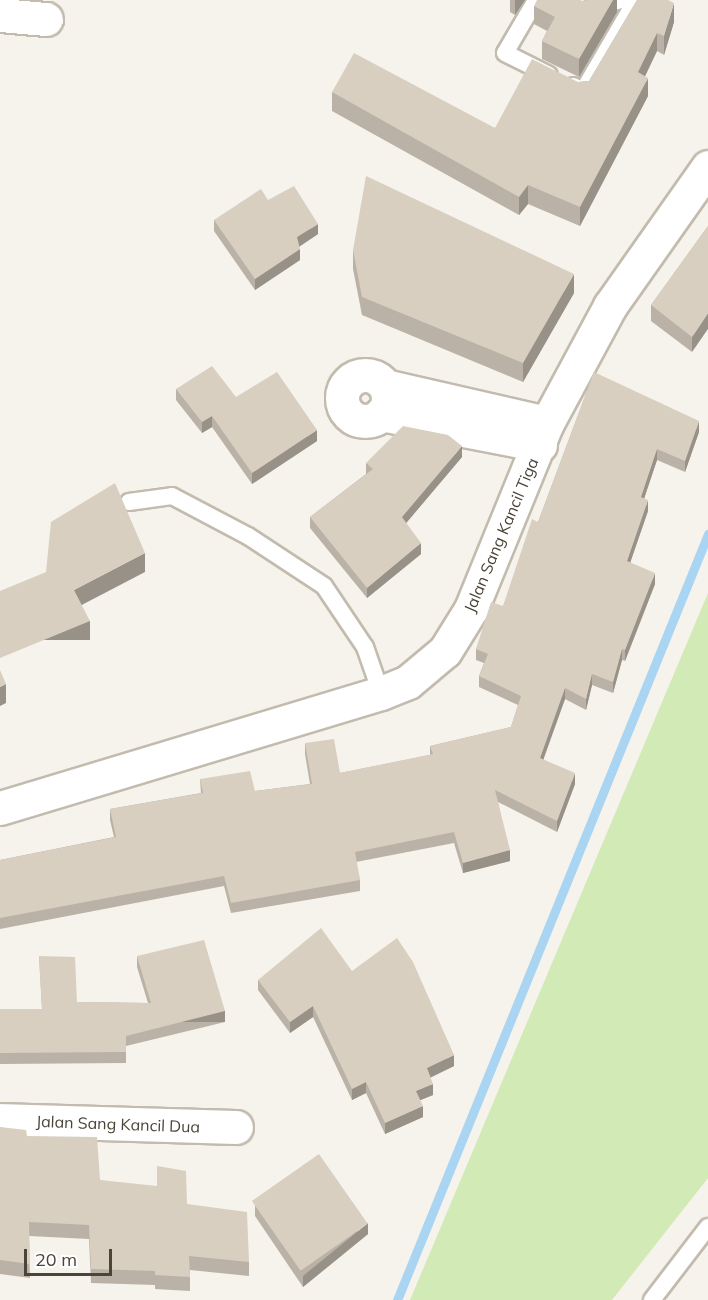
<!DOCTYPE html>
<html>
<head>
<meta charset="utf-8">
<style>
	body { margin:0 }
	#map { position:relative; width:708px; height:1300px; overflow:hidden; background:#f6f3ec; font-family:Mulish,sans-serif }
	div>[style] { position:absolute }
	[style*='--x'] { left:calc(var(--x)*1px); top:calc(var(--y)*1px); width:calc(var(--w)*1px); rotate:calc(var(--a)*1deg) }
	.green>* { inset:0; background:#d2eab5 }
	.stream>* { height:9px; margin:-4.5px; padding:0 4.5px; transform-origin:4.5px; border-radius:4.5px; background:#a9d4f2 }
	.roads { filter:drop-shadow(2px 0 #c2bbae) drop-shadow(-2px 0 #c2bbae) drop-shadow(0 2px #c2bbae) drop-shadow(0 -2px #c2bbae) }
	.service>* { height:16px; margin:-8px; padding:0 8px; transform-origin:8px; border-radius:8px; background:#fff }
	.minor>* { height:33px; margin:-16.5px; padding:0 16.5px; transform-origin:16.5px; border-radius:16.5px; background:#fff }
	.minor>.ring { margin:-16.5px; padding:0; box-sizing:content-box; background:none; border:33px solid #fff; border-radius:50% }
	.wall>* { inset:0; background:#bab2a6 }
	.shaded-wall>* { inset:0; background:#979187; transform-origin:0 0 }
	.building>* { inset:0; background:#d8cfc1; transform-origin:0 0 }
	span { translate:-50% -50%; white-space:nowrap; text-align:center; line-height:1.15; -webkit-text-stroke:5px #fff; paint-order:stroke }
	.street-label { font-size:16px; color:#4b4439 }
	.scale { position:absolute; left:24px; top:1249px; width:88px; height:27px; box-sizing:border-box; border:3px solid #4b4439; border-top:0; padding-left:8px; font-size:18px; line-height:21px; white-space:nowrap; color:#4b4439; -webkit-text-stroke:4px #fff; paint-order:stroke }
</style>
</head>
<body>
<div id="map">
	<div class="green">
		<i style="clip-path:polygon(708px 593px,708px 1178px,612px 1300px,410px 1300px)"></i>
	</div>
	<div class="stream">
		<i style="--x:397;--y:1300;--w:827;--a:-67.9"></i>
	</div>
	<div class="roads">
		<div class="service">
			<i style="--x:536;--y:0;--w:61;--a:120.3"></i>
			<i style="--x:505;--y:53;--w:49;--a:26.6"></i>
			<i style="--x:562;--y:0;--w:26;--a:23"></i>
			<i style="--x:586;--y:10;--w:35;--a:-16"></i>
			<i style="--x:573;--y:86;--w:11;--a:27"></i>
			<i style="--x:583;--y:91;--w:105;--a:-59.8"></i>
			<i style="--x:129;--y:502;--w:43;--a:-7.9"></i>
			<i style="--x:172;--y:496;--w:86;--a:27.8"></i>
			<i style="--x:248;--y:536;--w:91;--a:33.3"></i>
			<i style="--x:324;--y:586;--w:73;--a:56.1"></i>
			<i style="--x:365;--y:647;--w:49;--a:70.8"></i>
			<i style="--x:652;--y:1300;--w:92;--a:-52.5"></i>
		</div>
		<div class="minor">
			<i style="--x:0;--y:15;--w:46;--a:5"></i>
			<i class="ring" style="left:342px;top:375px;width:13px;height:13px"></i>
			<i style="--x:385;--y:386;--w:166;--a:12.9"></i>
			<i style="--x:381;--y:414;--w:162;--a:11"></i>
			<i style="--x:0;--y:808;--w:398;--a:-16.8"></i>
			<i style="--x:381;--y:693;--w:29;--a:-22"></i>
			<i style="--x:408;--y:682;--w:48;--a:-40"></i>
			<i style="--x:445;--y:651;--w:49;--a:-58.2"></i>
			<i style="--x:471;--y:609;--w:201;--a:-67.8"></i>
			<i style="--x:547;--y:423;--w:133;--a:-61.7"></i>
			<i style="--x:610;--y:306;--w:170;--a:-54.8"></i>
			<i style="--x:0;--y:1120;--w:236;--a:1.7"></i>
		</div>
	</div>
	<div class="wall">
		<i style="clip-path:polygon(510px 0,525px 0,515px 15px,510px 12px)"></i>
		<i style="clip-path:polygon(617px 0,617px 12px,579px 77px,542px 59px,542px 41px,547px 31px,534px 24px,534px 6px,583px 1px)"></i>
		<i style="clip-path:polygon(637px 0,674px 22px,664px 55px,657px 51px,645px 76px,648px 96px,580px 226px,528px 204px,519px 215px,332px 111px,332px 92px,495px 128px,578px 82px,589px 81px)"></i>
		<i style="clip-path:polygon(268px 200px,318px 234px,299px 247px,300px 260px,255px 290px,214px 231px,214px 220px)"></i>
		<i style="clip-path:polygon(708px 226px,692px 352px,651px 321px,651px 305px)"></i>
		<i style="clip-path:polygon(353px 250px,574px 293px,523px 382px,362px 315px,353px 269px)"></i>
		<i style="clip-path:polygon(594px 372px,699px 432px,685px 472px,657px 460px,644px 498px,648px 511px,630px 562px,655px 584px,625px 661px,622px 660px,613px 693px,592px 685px,586px 710px,565px 699px,543px 759px,575px 784px,557px 832px,498px 802px,510px 861px,463px 873px,454px 843px,356px 862px,360px 880px,360px 891px,231px 913px,224px 886px,0 929px,0 860px,114px 837px,110px 820px,110px 809px,201px 793px,200px 779px,255px 791px,310px 784px,305px 754px,305px 743px,340px 773px,430px 755px,430px 746px,511px 727px,518px 705px,479px 687px,479px 676px,484px 663px,476px 660px,476px 649px,503px 606px,538px 522px)"></i>
		<i style="clip-path:polygon(176px 389px,236px 397px,317px 441px,252px 484px,212px 427px,202px 433px,176px 400px)"></i>
		<i style="clip-path:polygon(462px 457px,406px 523px,421px 554px,367px 598px,310px 528px,310px 517px,366px 474px,366px 463px)"></i>
		<i style="clip-path:polygon(39px 956px,77px 1002px,148px 1003px,137px 967px,137px 956px,225px 1022px,126px 1046px,126px 1063px,0 1064px,0 1009px,42px 1009px)"></i>
		<i style="clip-path:polygon(352px 971px,454px 1066px,430px 1078px,433px 1095px,420px 1100px,423px 1117px,385px 1134px,366px 1093px,352px 1100px,313px 1017px,290px 1033px,258px 990px,258px 980px)"></i>
		<i style="clip-path:polygon(0 1127px,27px 1136px,100px 1180px,187px 1204px,249px 1262px,249px 1276px,190px 1270px,190px 1291px,155px 1289px,155px 1285px,91px 1283px,89px 1239px,29px 1236px,30px 1278px,0 1274px)"></i>
		<i style="clip-path:polygon(255px 1205px,368px 1234px,303px 1287px,255px 1216px)"></i>
	</div>
	<div class="shaded-wall">
		<i style="clip-path:polygon(515px 0,525px 0,515px 15px)"></i>
		<i style="clip-path:polygon(613px 0,617px 0,617px 12px,579px 77px,579px 59px)"></i>
		<i style="clip-path:polygon(674px 3px,674px 22px,664px 55px,664px 36px)"></i>
		<i style="clip-path:polygon(657px 33px,657px 51px,638px 91px,638px 72px)"></i>
		<i style="clip-path:polygon(648px 78px,648px 96px,580px 226px,580px 207px)"></i>
		<i style="clip-path:polygon(528px 185px,528px 204px,519px 215px,519px 197px)"></i>
		<i style="clip-path:polygon(318px 224px,318px 234px,297px 248px,297px 237px)"></i>
		<i style="clip-path:polygon(300px 249px,300px 260px,255px 290px,255px 279px)"></i>
		<i style="clip-path:polygon(574px 274px,574px 293px,523px 382px,523px 363px)"></i>
		<i style="clip-path:polygon(708px 313px,708px 329px,692px 352px,692px 337px)"></i>
		<i style="clip-path:polygon(212px 416px,212px 427px,202px 433px,202px 422px)"></i>
		<i style="clip-path:polygon(699px 421px,699px 432px,685px 472px,685px 461px)"></i>
		<i style="clip-path:polygon(317px 430px,317px 441px,252px 484px,252px 473px)"></i>
		<i style="clip-path:polygon(462px 446px,462px 457px,402px 528px,402px 517px)"></i>
		<i style="clip-path:polygon(657px 449px,657px 460px,641px 508px,641px 497px)"></i>
		<i style="clip-path:polygon(648px 500px,648px 511px,627px 572px,627px 561px)"></i>
		<i style="clip-path:polygon(421px 543px,421px 554px,367px 598px,367px 588px)"></i>
		<i style="clip-path:polygon(145px 553px,145px 572px,74px 609px,74px 590px)"></i>
		<i style="clip-path:polygon(655px 573px,655px 584px,625px 661px,625px 650px)"></i>
		<i style="left:90px;top:621px;width:19px;height:97px;rotate:90deg"></i>
		<i style="clip-path:polygon(622px 649px,622px 660px,613px 693px,613px 682px)"></i>
		<i style="clip-path:polygon(592px 674px,592px 685px,586px 710px,586px 699px)"></i>
		<i style="clip-path:polygon(6px 684px,6px 703px,0 706px,0 687px)"></i>
		<i style="clip-path:polygon(565px 688px,565px 699px,540px 769px,540px 758px)"></i>
		<i style="clip-path:polygon(575px 773px,575px 784px,557px 832px,557px 821px)"></i>
		<i style="clip-path:polygon(510px 850px,510px 861px,463px 873px,463px 863px)"></i>
		<i style="clip-path:polygon(313px 1006px,313px 1017px,290px 1033px,290px 1022px)"></i>
		<i style="left:225px;top:1011px;width:11px;height:102px;rotate:90deg"></i>
		<i style="clip-path:polygon(454px 1055px,454px 1066px,427px 1079px,427px 1068px)"></i>
		<i style="clip-path:polygon(366px 1082px,366px 1093px,352px 1100px,352px 1089px)"></i>
		<i style="clip-path:polygon(433px 1084px,433px 1095px,416px 1102px,416px 1091px)"></i>
		<i style="clip-path:polygon(423px 1106px,423px 1117px,385px 1134px,385px 1123px)"></i>
		<i style="clip-path:polygon(368px 1223px,368px 1234px,303px 1287px,303px 1276px)"></i>
	</div>
	<div class="building">
		<i style="clip-path:polygon(537px 0,580px 0,583px 1px,588px 0,613px 0,579px 59px,542px 41px,555px 17px,534px 6px)"></i>
		<i style="clip-path:polygon(637px 0,668px 0,674px 3px,664px 36px,657px 33px,638px 72px,648px 78px,580px 207px,528px 185px,519px 197px,332px 92px,354px 53px,495px 128px,532px 59px,578px 82px,589px 81px)"></i>
		<i style="clip-path:polygon(366px 176px,574px 274px,523px 363px,362px 297px,353px 250px)"></i>
		<i style="clip-path:polygon(294px 186px,318px 224px,297px 237px,300px 249px,255px 279px,214px 220px,261px 189px,268px 200px)"></i>
		<i style="clip-path:polygon(708px 226px,708px 313px,692px 337px,651px 305px)"></i>
		<i style="clip-path:polygon(212px 366px,236px 397px,277px 372px,317px 430px,252px 473px,212px 416px,202px 422px,176px 389px)"></i>
		<i style="clip-path:polygon(594px 372px,699px 421px,685px 461px,657px 449px,641px 497px,648px 500px,627px 561px,655px 573px,625px 650px,622px 649px,613px 682px,592px 674px,586px 699px,565px 688px,540px 758px,575px 773px,557px 821px,495px 790px,510px 850px,463px 863px,454px 832px,355px 852px,360px 880px,231px 903px,224px 876px,0 918px,0 860px,116px 837px,110px 809px,203px 793px,200px 779px,250px 771px,255px 791px,312px 784px,305px 743px,334px 739px,340px 773px,433px 754px,430px 746px,511px 727px,521px 696px,479px 676px,488px 654px,476px 649px,491px 602px,503px 606px,532px 519px,538px 522px)"></i>
		<i style="clip-path:polygon(403px 426px,448px 435px,462px 446px,402px 517px,421px 543px,367px 588px,310px 517px,373px 469px,366px 463px)"></i>
		<i style="clip-path:polygon(115px 483px,145px 553px,74px 590px,90px 621px,0 658px,0 591px,46px 572px,51px 522px)"></i>
		<i style="clip-path:polygon(0 670px,6px 684px,0 687px)"></i>
		<i style="clip-path:polygon(321px 928px,352px 971px,397px 938px,413px 962px,454px 1055px,427px 1068px,433px 1084px,416px 1091px,423px 1106px,385px 1123px,366px 1082px,352px 1089px,313px 1006px,290px 1022px,258px 980px)"></i>
		<i style="clip-path:polygon(204px 940px,225px 1011px,126px 1036px,126px 1052px,0 1053px,0 1009px,42px 1009px,39px 956px,75px 957px,77px 1002px,151px 1003px,137px 956px)"></i>
		<i style="clip-path:polygon(0 1127px,26px 1130px,27px 1136px,97px 1137px,100px 1180px,157px 1186px,157px 1166px,186px 1171px,187px 1204px,247px 1212px,249px 1262px,189px 1256px,190px 1277px,155px 1275px,155px 1271px,91px 1269px,89px 1225px,29px 1222px,30px 1264px,0 1260px)"></i>
		<i style="left:319px;top:1154px;width:85px;height:82px;rotate:55deg"></i>
	</div>
	<div class="street-label">
		<span style="left:501px;top:535px;rotate:-67deg">Jalan Sang Kancil Tiga</span>
		<span style="left:118px;top:1124px;rotate:2deg">Jalan Sang Kancil Dua</span>
	</div>
	<div class="scale">20 m</div>
</div>
</body>
</html>
